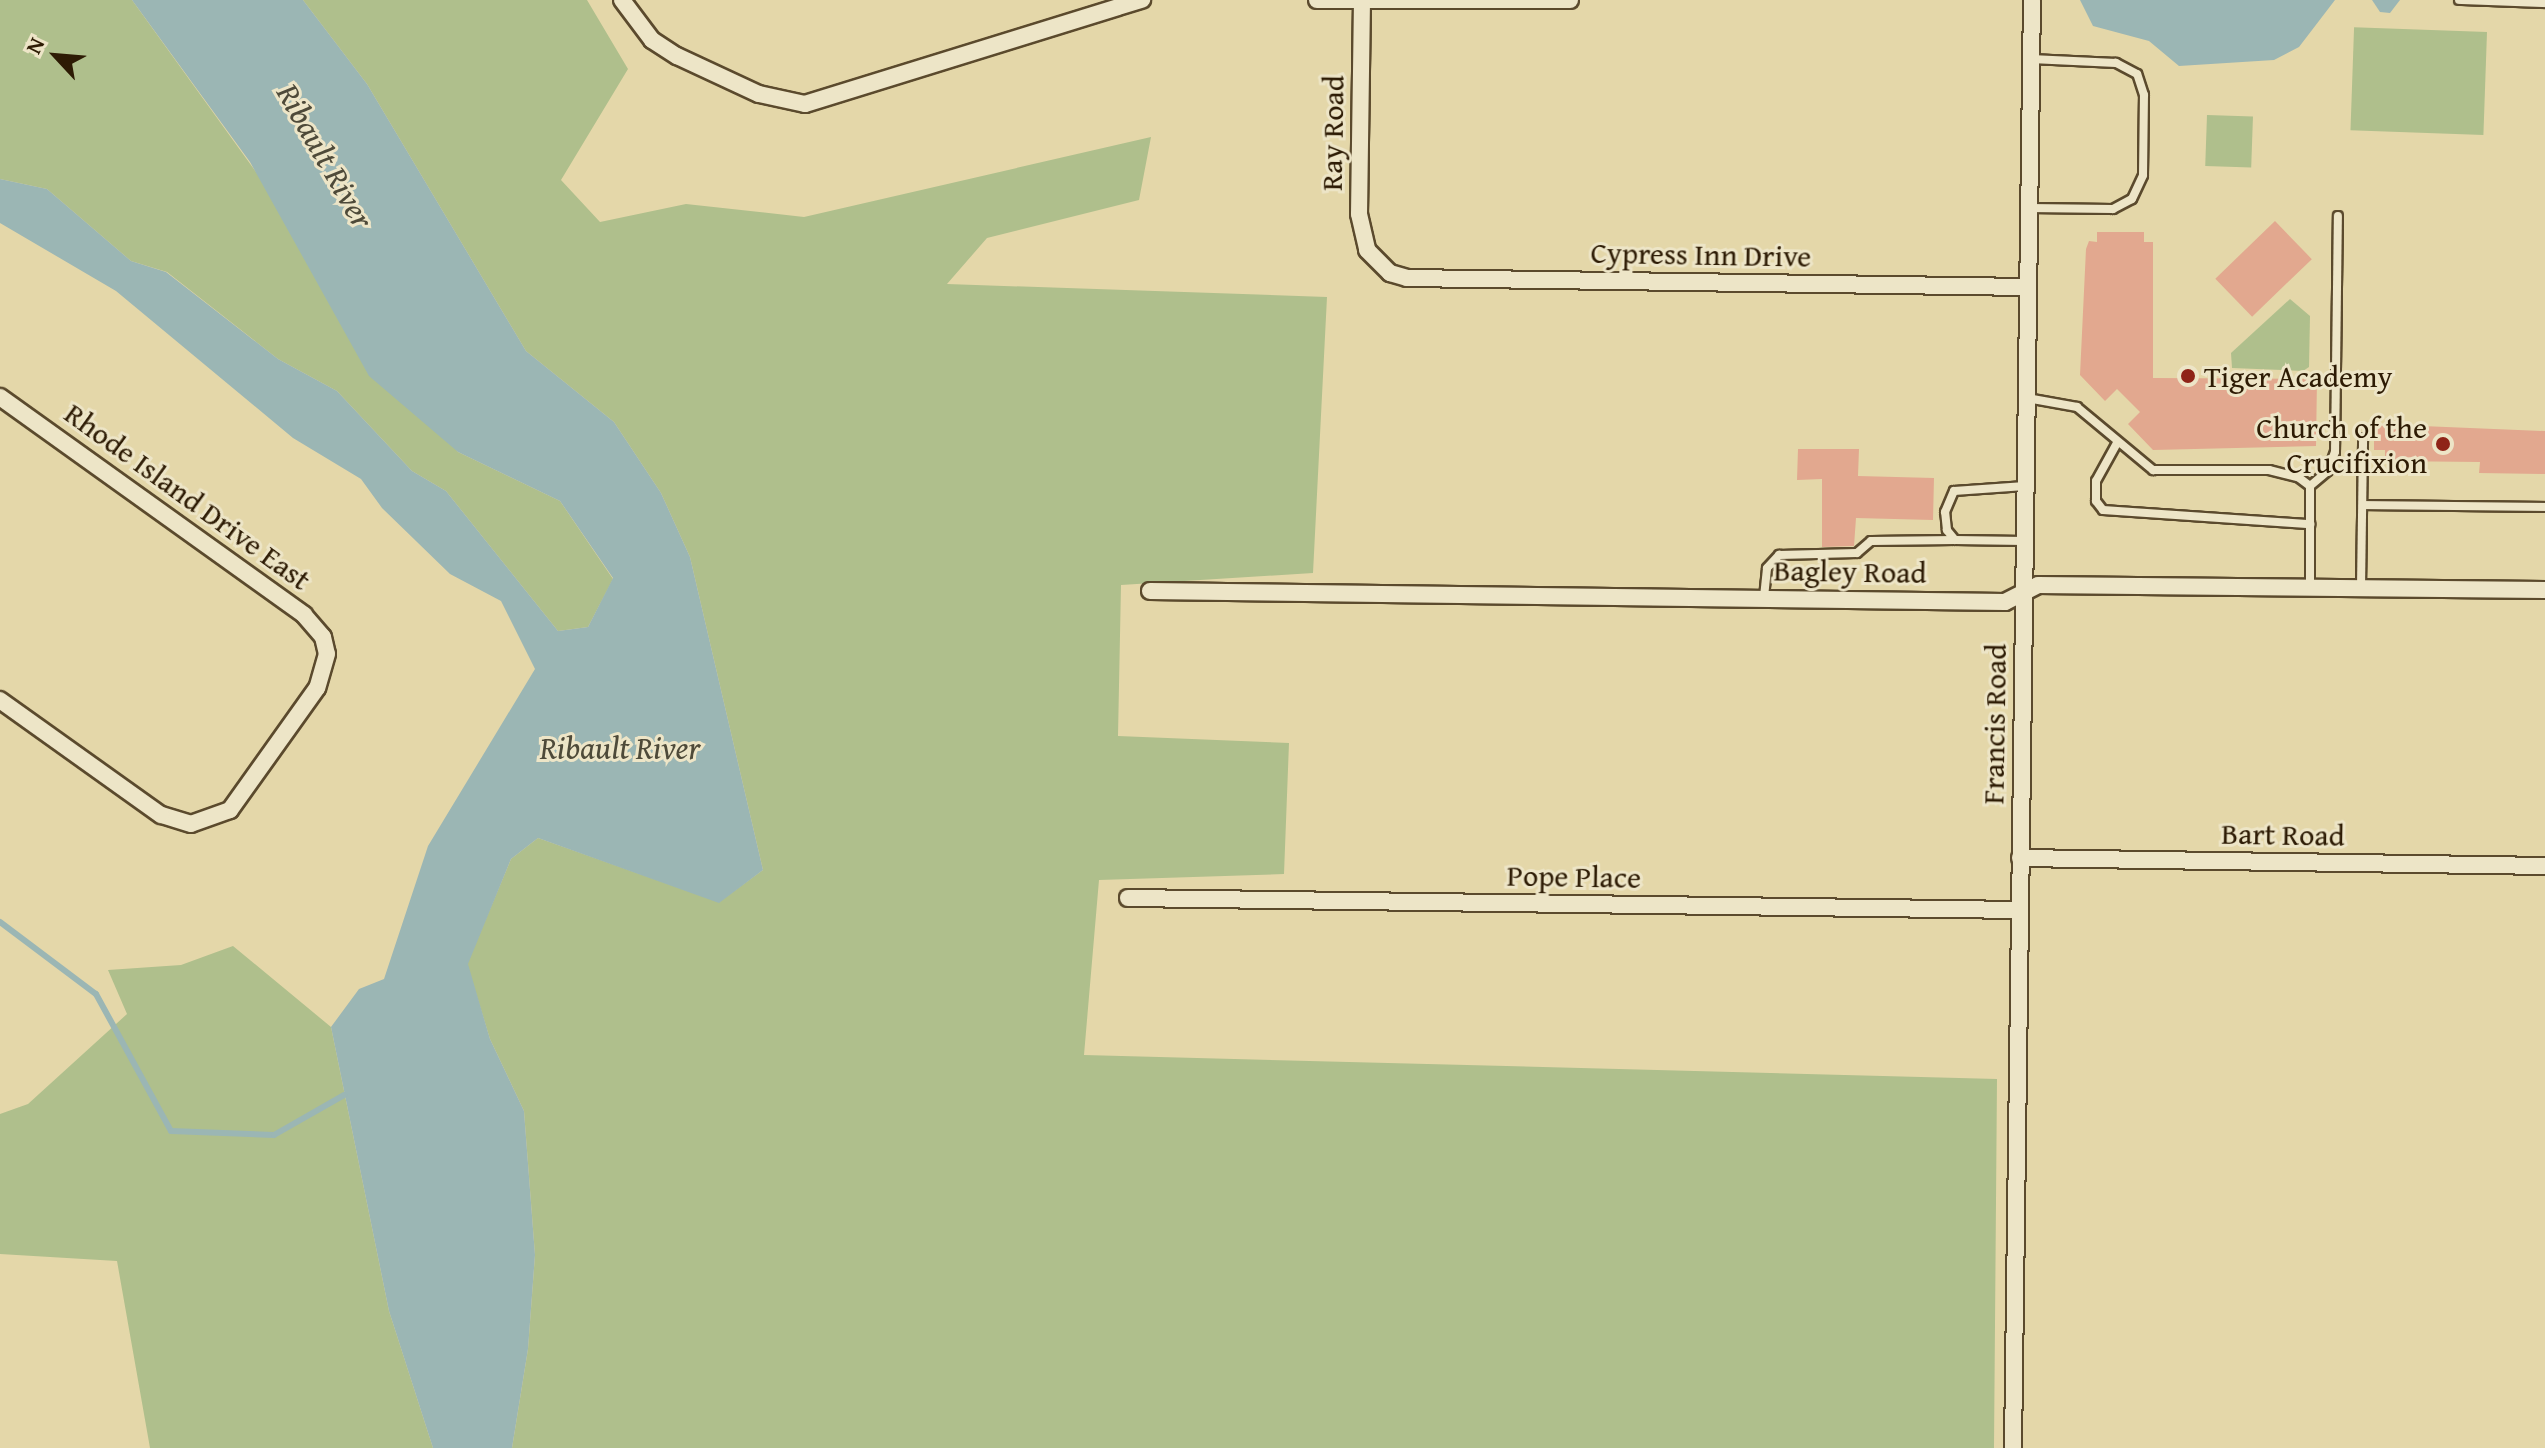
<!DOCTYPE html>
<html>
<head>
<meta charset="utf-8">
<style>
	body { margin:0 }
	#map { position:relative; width:2545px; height:1448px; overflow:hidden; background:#e4d7a9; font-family:"Gentium Book Plus",serif }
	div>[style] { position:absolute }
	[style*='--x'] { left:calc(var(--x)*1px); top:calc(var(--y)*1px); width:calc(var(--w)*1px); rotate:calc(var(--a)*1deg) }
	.green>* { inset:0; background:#afbf8c; transform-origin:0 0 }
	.water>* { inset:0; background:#9bb6b4 }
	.stream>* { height:6px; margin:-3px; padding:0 3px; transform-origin:3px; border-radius:3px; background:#9bb6b4 }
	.building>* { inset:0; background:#e2a88f; transform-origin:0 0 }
	.roads { filter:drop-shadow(2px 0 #5b4a2d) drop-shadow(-2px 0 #5b4a2d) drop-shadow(0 2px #5b4a2d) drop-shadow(0 -2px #5b4a2d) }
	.lane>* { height:8px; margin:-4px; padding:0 4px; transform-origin:4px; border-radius:4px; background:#ede5c7 }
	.street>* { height:16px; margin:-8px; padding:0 8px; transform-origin:8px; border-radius:8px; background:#ede5c7 }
	.dots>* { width:22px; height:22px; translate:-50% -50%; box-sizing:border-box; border:4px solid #ede5c7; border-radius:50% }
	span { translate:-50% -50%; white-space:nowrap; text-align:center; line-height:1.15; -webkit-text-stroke:6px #ede5c7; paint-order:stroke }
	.street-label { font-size:30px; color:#2d1b04 }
	.poi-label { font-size:30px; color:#2d1b04 }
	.left { translate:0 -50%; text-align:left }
	.right { translate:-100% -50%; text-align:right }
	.water-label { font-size:32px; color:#4e4a39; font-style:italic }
	.north { position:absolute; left:16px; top:16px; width:80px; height:80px; -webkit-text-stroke:6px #ede5c7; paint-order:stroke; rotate:296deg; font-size:22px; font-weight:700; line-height:32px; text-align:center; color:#2d1b04 }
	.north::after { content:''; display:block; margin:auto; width:28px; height:36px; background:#2d1b04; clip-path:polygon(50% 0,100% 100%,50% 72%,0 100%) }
</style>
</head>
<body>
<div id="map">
	<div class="green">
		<i style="clip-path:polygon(0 0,132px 0,458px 452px,560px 501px,613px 579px,588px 627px,558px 631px,446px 491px,412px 471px,337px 391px,278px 359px,167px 272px,131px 261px,47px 189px,0 179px)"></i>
		<i style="clip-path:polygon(303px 0,587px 0,628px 69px,561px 180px,600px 222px,686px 204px,804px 217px,1151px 137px,1139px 200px,987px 238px,947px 284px,1327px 297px,1313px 573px,1121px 585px,1118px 736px,1289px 743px,1284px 874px,1099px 880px,1084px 1055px,1997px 1079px,1994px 1448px,512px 1448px,528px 1349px,535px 1255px,524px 1111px,490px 1039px,467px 964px,511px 859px,538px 838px,719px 902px,763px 870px,690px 557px,661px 493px,614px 422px,526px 351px,367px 84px)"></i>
		<i style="left:2487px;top:32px;width:103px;height:133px;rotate:92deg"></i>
		<i style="left:2207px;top:115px;width:46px;height:51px;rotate:2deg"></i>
		<i style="clip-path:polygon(2290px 299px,2310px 316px,2309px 367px,2303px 371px,2232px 368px,2231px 353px)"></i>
		<i style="clip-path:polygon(233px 946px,331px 1027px,389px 1311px,433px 1448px,150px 1448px,117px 1261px,0 1254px,0 1114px,28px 1104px,127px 1014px,108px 970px,181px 965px)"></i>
	</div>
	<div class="water">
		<i style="clip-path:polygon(132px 0,303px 0,367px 84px,526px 351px,614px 422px,661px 493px,690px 557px,763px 870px,719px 903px,538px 838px,511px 859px,468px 964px,490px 1039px,524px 1111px,535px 1255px,528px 1349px,512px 1448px,433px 1448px,389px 1311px,331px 1027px,359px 989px,384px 979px,428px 846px,535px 669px,501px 601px,450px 574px,382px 508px,361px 479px,293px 438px,116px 291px,0 223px,0 179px,47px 189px,131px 261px,166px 272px,278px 359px,337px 391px,412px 471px,446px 491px,558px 631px,588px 627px,613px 578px,560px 501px,458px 452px,369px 376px,250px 162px)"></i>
		<i style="clip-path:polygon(2080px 0,2335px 0,2299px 47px,2274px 60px,2179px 66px,2149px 41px,2093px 26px)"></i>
		<i style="clip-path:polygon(2372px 0,2400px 0,2390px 13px,2380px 12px)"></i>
	</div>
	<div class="stream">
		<i style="--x:0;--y:922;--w:120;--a:36.9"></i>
		<i style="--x:96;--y:994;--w:156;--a:61.3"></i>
		<i style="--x:171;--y:1131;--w:103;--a:2.2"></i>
		<i style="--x:274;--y:1135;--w:81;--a:-29.7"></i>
	</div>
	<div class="building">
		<i style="left:2275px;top:221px;width:53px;height:83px;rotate:46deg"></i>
		<i style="clip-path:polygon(2097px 232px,2144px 232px,2144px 242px,2153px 242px,2153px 378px,2317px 379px,2316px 446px,2153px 450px,2128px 424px,2140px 412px,2117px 389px,2105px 401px,2080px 375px,2086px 249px,2089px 241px,2097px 242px)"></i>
		<i style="clip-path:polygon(2374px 424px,2545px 431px,2545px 474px,2479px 473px,2480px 462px,2385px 461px,2385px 450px,2374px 450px)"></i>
		<i style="clip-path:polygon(1798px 449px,1859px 449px,1858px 476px,1934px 478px,1933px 520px,1856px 518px,1854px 546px,1822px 547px,1822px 479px,1797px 480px)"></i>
	</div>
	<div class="roads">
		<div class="lane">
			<i style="--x:2459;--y:0;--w:86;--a:2"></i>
			<i style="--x:2029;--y:208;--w:84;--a:0.7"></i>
			<i style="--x:2113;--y:209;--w:21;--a:-28"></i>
			<i style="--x:2132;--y:199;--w:26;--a:-65"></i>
			<i style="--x:2143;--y:175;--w:80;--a:-89.3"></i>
			<i style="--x:2144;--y:95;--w:22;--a:-108"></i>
			<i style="--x:2137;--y:74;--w:24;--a:-152"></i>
			<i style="--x:2116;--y:63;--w:85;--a:-177.3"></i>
			<i style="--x:2027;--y:398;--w:51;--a:10.2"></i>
			<i style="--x:2077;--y:407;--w:99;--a:39.7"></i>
			<i style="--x:2153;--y:470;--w:116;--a:0"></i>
			<i style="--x:2269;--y:470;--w:30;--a:14"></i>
			<i style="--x:2298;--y:477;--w:15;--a:37"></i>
			<i style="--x:2310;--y:486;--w:101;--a:90"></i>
			<i style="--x:2117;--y:443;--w:43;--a:118.9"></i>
			<i style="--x:2096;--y:481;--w:20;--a:90"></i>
			<i style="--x:2096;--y:501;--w:11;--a:52"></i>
			<i style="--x:2103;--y:510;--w:208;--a:3.9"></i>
			<i style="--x:2310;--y:486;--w:23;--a:-40"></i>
			<i style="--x:2328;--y:471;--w:20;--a:-70"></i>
			<i style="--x:2335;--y:452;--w:236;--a:-89.3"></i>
			<i style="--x:2363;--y:505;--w:182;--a:0.6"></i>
			<i style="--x:2024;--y:541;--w:69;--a:-179.2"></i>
			<i style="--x:1955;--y:540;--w:13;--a:-129"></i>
			<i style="--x:1947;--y:530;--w:18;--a:-96"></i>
			<i style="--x:1945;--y:512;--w:23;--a:-67"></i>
			<i style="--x:1954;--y:491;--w:71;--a:-4"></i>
			<i style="--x:2361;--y:588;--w:150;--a:-89.2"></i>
			<i style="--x:1764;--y:597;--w:29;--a:-84"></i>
			<i style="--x:1767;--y:568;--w:18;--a:-47"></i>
			<i style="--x:1779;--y:555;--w:78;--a:-1.5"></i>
			<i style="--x:1857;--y:553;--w:18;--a:-41"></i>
			<i style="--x:1871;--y:541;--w:84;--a:-0.7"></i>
		</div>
		<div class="street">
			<i style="--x:622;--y:0;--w:50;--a:53.1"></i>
			<i style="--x:652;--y:40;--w:30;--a:33"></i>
			<i style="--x:677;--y:56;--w:90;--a:24.9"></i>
			<i style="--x:759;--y:94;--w:47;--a:12.3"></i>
			<i style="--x:805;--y:104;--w:353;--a:-17.2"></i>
			<i style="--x:1317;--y:0;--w:253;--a:0"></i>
			<i style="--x:1362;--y:0;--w:214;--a:90.8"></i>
			<i style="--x:1359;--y:214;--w:37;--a:77"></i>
			<i style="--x:1367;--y:250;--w:33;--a:45"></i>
			<i style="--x:1390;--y:273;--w:18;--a:16"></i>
			<i style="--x:1407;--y:278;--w:621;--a:0.83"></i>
			<i style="--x:0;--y:397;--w:374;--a:35.6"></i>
			<i style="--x:304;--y:615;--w:29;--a:49"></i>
			<i style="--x:323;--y:637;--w:17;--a:77"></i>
			<i style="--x:327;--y:654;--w:35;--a:106"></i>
			<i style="--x:317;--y:688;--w:150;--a:125.5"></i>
			<i style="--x:230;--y:810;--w:41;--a:160.3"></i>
			<i style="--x:191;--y:824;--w:31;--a:-163"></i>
			<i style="--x:161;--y:815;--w:198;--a:-144.5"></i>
			<i style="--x:1150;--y:591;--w:855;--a:0.74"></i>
			<i style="--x:2005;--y:602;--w:37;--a:-27"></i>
			<i style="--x:2038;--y:585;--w:507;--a:0.57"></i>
			<i style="--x:2020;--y:858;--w:525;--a:0.87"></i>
			<i style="--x:1128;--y:898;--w:891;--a:0.77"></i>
			<i style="--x:2013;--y:1448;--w:1448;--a:-89.25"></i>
		</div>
	</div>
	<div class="dots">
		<i style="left:2188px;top:376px;background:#8f2418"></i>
		<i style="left:2443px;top:444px;background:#8f2418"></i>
	</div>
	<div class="street-label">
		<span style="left:1332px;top:133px;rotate:-89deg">Ray Road</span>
		<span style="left:1701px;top:254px;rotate:1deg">Cypress Inn Drive</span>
		<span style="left:188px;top:496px;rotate:36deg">Rhode Island Drive East</span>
		<span style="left:1850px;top:571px;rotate:1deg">Bagley Road</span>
		<span style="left:1994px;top:724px;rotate:-89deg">Francis Road</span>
		<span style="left:2283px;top:834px;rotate:1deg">Bart Road</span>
		<span style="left:1574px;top:876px;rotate:1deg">Pope Place</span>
	</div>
	<div class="poi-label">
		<span class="left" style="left:2204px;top:376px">Tiger Academy</span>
		<span class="right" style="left:2427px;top:444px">Church of the<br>Crucifixion</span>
	</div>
	<div class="water-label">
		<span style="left:325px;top:156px;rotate:60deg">Ribault River</span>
		<span style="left:620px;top:748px">Ribault River</span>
	</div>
	<div class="north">N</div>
</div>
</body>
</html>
